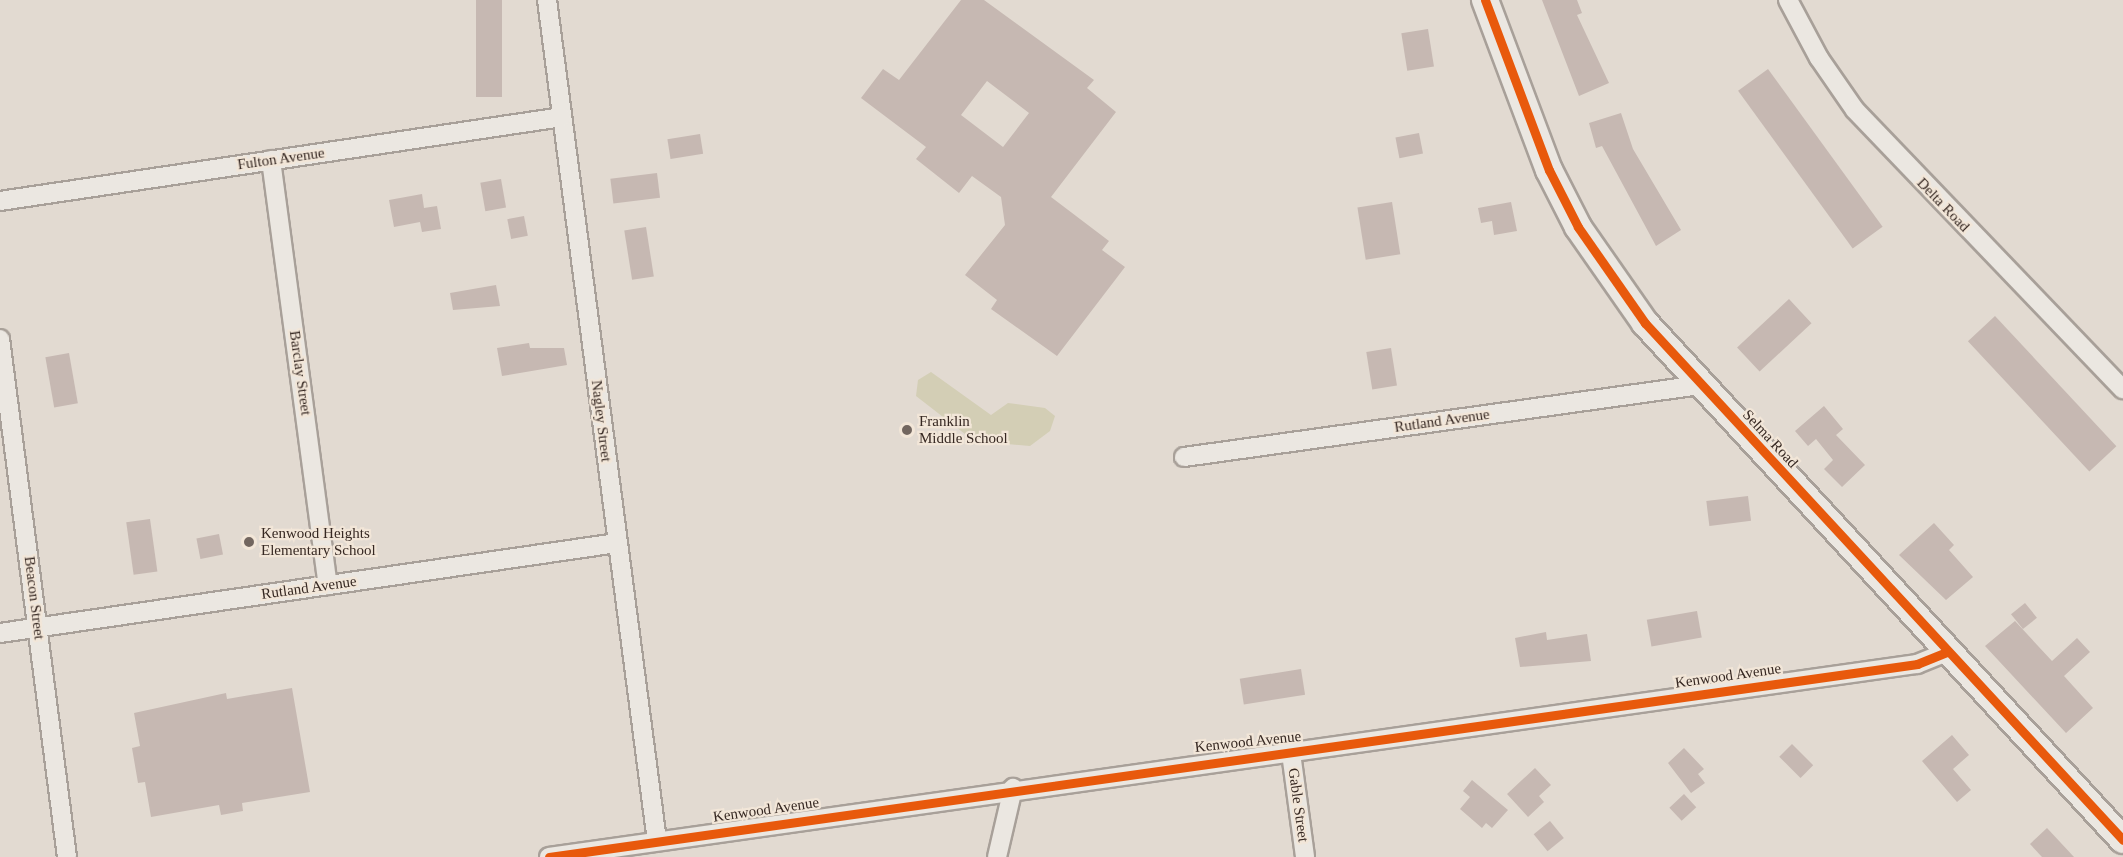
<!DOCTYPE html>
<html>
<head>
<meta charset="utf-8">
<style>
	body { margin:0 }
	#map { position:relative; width:2123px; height:857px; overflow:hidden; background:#e2dad1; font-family:Georgia,serif }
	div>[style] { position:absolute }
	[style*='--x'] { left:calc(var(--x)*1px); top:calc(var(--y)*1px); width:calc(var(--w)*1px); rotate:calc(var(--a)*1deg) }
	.green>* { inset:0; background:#d3ceb5 }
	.building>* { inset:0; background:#c6b8b2; transform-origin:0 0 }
	.roads { filter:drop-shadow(2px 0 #a8a099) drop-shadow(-2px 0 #a8a099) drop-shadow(0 2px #a8a099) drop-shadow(0 -2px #a8a099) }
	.street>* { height:18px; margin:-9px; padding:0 9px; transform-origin:9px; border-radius:9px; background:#ebe7e1 }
	.secondary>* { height:26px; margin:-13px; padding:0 13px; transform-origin:13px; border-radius:13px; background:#ebe7e1 }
	.cycleway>* { height:9px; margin:-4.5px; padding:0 4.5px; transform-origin:4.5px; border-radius:4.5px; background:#e8590c }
	.dots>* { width:16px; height:16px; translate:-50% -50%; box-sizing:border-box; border:3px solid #f2e6d8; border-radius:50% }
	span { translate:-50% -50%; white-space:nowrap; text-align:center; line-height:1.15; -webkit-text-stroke:4.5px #f2e6d8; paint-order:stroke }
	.street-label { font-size:15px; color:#362822 }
	.poi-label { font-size:15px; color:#362822 }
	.left { translate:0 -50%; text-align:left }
</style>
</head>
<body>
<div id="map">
	<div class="green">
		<i style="clip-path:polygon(931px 372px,991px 415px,1008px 403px,1045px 408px,1055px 416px,1050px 431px,1030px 446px,974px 441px,916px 396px,918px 380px)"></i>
	</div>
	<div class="building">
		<i style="left:476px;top:0;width:26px;height:97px"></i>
		<i style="clip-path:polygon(evenodd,961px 0,984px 0,1094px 80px,1087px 88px,1116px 112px,1051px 197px,1109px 241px,1102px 250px,1125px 267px,1057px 356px,991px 309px,997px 300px,965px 275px,1005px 225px,1001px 197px,972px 176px,959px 193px,916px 159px,926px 147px,861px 98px,883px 69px,899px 80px,961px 0,987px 81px,1029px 113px,1003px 147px,961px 115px,987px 81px)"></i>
		<i style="clip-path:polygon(1542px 0,1577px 0,1582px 13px,1577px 15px,1609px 83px,1579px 96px)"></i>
		<i style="left:1428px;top:29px;width:38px;height:27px;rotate:81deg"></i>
		<i style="left:1768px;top:69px;width:195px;height:37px;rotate:54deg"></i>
		<i style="clip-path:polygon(1621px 113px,1633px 149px,1681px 230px,1656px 246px,1602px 146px,1596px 148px,1589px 123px)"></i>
		<i style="left:1419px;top:133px;width:21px;height:24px;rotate:79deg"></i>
		<i style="left:700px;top:134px;width:20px;height:33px;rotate:81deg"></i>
		<i style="left:657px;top:173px;width:25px;height:47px;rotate:83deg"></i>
		<i style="left:501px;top:179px;width:29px;height:21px;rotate:80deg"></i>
		<i style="clip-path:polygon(422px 194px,424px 208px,437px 206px,441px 229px,422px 232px,420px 222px,394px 227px,389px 200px)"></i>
		<i style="left:1392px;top:202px;width:53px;height:35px;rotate:81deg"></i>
		<i style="clip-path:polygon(1511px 202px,1517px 231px,1494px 235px,1492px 221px,1481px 223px,1478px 208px)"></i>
		<i style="left:524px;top:216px;width:20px;height:17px;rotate:79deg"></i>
		<i style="left:646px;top:227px;width:50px;height:22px;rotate:81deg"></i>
		<i style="clip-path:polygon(496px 285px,500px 306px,453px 310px,450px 293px)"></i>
		<i style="left:1789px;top:299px;width:33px;height:71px;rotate:47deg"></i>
		<i style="left:1995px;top:316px;width:178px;height:37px;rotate:47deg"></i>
		<i style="clip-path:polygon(529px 343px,530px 348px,564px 348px,567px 365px,502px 376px,497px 348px)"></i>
		<i style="left:1391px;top:348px;width:38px;height:25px;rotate:81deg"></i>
		<i style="left:69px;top:353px;width:51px;height:24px;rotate:80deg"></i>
		<i style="clip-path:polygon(1824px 406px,1843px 429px,1836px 435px,1865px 465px,1842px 487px,1824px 469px,1833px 460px,1816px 439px,1808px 446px,1795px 431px)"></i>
		<i style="left:1748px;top:496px;width:25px;height:42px;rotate:83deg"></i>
		<i style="left:150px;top:519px;width:53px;height:24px;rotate:82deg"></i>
		<i style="clip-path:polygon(1934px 523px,1954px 545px,1949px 550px,1973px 577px,1946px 600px,1899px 555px)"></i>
		<i style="left:219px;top:534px;width:21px;height:23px;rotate:79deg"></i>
		<i style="left:2025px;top:603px;width:19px;height:18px;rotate:51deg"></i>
		<i style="left:1697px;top:611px;width:27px;height:51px;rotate:80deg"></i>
		<i style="clip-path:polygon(2015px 621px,2052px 661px,2077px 638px,2090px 652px,2064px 676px,2093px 708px,2066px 733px,1985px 646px)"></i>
		<i style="clip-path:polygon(1546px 632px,1547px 640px,1587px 634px,1591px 661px,1520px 667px,1515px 638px)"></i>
		<i style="left:1301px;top:669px;width:26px;height:62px;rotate:81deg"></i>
		<i style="clip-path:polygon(292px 688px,310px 792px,242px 803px,243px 811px,221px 815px,219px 805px,151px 817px,145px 782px,138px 783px,132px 748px,140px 746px,134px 713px,226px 693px,227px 699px)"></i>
		<i style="clip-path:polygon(1952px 735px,1969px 755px,1953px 769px,1971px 790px,1957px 802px,1922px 761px)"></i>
		<i style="left:1792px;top:744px;width:30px;height:18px;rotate:45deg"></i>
		<i style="clip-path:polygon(1684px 748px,1704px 769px,1698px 774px,1705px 783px,1691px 793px,1668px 763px)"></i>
		<i style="clip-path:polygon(1535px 768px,1551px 785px,1539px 796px,1544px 802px,1528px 817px,1507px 794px)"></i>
		<i style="clip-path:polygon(1472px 780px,1508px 810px,1492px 828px,1486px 823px,1482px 828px,1460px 809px,1470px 797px,1463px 791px)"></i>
		<i style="left:1684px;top:794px;width:18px;height:20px;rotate:47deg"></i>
		<i style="left:1550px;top:821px;width:22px;height:21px;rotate:51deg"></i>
		<i style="clip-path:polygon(2047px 828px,2074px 857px,2042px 857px,2030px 844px)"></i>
	</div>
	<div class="roads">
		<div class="street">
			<i style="--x:547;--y:0;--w:848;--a:82.55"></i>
			<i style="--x:1788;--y:0;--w:66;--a:61.9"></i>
			<i style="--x:1819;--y:58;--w:63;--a:55.3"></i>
			<i style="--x:1855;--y:110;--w:387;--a:46.2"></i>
			<i style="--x:271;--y:160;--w:429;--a:82.4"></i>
			<i style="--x:0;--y:201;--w:568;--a:-8.5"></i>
			<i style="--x:0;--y:339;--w:522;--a:82.63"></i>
			<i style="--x:1184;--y:457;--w:521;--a:-7.94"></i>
			<i style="--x:0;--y:633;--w:624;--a:-8.3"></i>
			<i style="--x:1291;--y:753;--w:105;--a:82.3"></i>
			<i style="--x:549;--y:857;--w:1382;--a:-8.03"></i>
			<i style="--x:1917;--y:664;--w:32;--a:-22"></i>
			<i style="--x:997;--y:857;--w:71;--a:-76.9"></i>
		</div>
		<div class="secondary">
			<i style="--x:1485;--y:0;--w:182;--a:69.4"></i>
			<i style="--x:1549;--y:170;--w:64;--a:63"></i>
			<i style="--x:1578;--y:227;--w:117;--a:55.1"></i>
			<i style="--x:1645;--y:323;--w:704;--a:47.24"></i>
		</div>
	</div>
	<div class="cycleway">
		<i style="--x:1485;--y:0;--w:182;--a:69.4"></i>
		<i style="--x:1549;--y:170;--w:64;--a:63"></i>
		<i style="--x:1578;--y:227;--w:117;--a:55.1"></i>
		<i style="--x:1645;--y:323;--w:704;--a:47.24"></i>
		<i style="--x:549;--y:857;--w:1382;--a:-8.03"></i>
		<i style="--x:1917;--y:664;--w:32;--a:-22"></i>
	</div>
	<div class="dots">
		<i style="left:907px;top:430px;background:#72665f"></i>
		<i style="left:249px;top:542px;background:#72665f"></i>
	</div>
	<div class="street-label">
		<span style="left:281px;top:159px;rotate:-8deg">Fulton Avenue</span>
		<span style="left:1943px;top:205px;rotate:46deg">Delta Road</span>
		<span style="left:300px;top:373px;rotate:82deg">Barclay Street</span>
		<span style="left:601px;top:421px;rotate:83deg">Nagley Street</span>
		<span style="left:1442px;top:421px;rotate:-8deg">Rutland Avenue</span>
		<span style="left:1770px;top:439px;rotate:47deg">Selma Road</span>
		<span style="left:309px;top:588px;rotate:-8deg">Rutland Avenue</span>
		<span style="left:34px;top:598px;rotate:83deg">Beacon Street</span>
		<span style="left:1728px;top:676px;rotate:-8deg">Kenwood Avenue</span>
		<span style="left:1248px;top:742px;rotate:-6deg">Kenwood Avenue</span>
		<span style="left:1298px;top:805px;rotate:82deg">Gable Street</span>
		<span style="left:766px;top:810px;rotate:-8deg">Kenwood Avenue</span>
	</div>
	<div class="poi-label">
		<span class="left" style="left:919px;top:430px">Franklin<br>Middle School</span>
		<span class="left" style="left:261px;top:542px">Kenwood Heights<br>Elementary School</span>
	</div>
</div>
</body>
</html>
